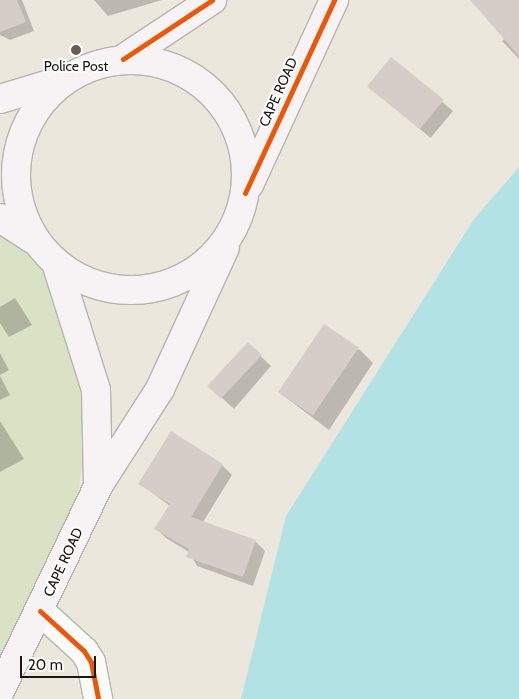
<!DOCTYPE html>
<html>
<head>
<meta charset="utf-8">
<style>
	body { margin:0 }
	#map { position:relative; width:519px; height:699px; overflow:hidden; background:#ece7dd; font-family:Cabin,sans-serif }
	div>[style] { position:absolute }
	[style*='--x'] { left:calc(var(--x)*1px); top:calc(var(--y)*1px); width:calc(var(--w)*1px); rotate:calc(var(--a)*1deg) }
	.green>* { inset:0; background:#dae2c6 }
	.water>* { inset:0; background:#b3e2e5 }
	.shadow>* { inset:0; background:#0003; transform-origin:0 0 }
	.building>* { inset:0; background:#d4cdc8; transform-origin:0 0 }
	.roads { filter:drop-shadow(1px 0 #b8b4ad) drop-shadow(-1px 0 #b8b4ad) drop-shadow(0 1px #b8b4ad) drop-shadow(0 -1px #b8b4ad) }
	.street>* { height:28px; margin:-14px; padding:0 14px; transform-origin:14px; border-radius:14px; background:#fcfbfa }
	.secondary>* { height:28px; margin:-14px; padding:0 14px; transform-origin:14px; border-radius:14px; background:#f7f2f4 }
	.secondary>.ring { margin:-14px; padding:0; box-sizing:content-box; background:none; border:28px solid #f7f2f4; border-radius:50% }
	.cycleway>* { height:5px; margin:-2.5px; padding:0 2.5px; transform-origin:2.5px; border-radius:2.5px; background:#e8590c }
	.dots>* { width:14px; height:14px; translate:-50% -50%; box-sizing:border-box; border:2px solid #fff; border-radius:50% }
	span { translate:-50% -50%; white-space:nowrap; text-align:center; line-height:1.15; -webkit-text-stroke:4px #fff; paint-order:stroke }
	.poi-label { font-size:14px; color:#1b1812 }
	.street-label { font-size:14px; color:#1b1812 }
	.scale { position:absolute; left:20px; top:656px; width:76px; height:22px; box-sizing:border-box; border:2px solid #1b1812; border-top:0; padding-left:6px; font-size:15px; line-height:18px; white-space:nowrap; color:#1b1812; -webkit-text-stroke:4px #fff; paint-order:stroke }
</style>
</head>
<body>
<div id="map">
	<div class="green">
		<i style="clip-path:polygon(0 229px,45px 262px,91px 401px,74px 523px,0 670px)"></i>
	</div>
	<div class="water">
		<i style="clip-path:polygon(519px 167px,519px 699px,241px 699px,286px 516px,474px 219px)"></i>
	</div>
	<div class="shadow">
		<i style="clip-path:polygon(0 0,22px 0,34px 31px,10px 40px,0 35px)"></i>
		<i style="clip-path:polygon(94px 0,162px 0,108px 16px)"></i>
		<i style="clip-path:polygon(472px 0,519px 0,519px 59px,502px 41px,505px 38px)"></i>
		<i style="left:391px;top:59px;width:81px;height:35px;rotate:40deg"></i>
		<i style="clip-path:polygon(15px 298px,32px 325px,9px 337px,0 323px,0 307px)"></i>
		<i style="clip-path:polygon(248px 344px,271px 366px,234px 409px,220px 396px)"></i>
		<i style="clip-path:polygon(359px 349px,373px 363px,329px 430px,280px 393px)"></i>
		<i style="clip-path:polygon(0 353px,9px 370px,0 375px)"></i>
		<i style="clip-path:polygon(0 376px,10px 395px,0 400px)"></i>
		<i style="clip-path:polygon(0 421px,24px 459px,0 472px)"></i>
		<i style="clip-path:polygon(222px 465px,232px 475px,203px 522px,255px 541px,265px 551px,253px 586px,197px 566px,189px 552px,166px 538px,156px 528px,170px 506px,140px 484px)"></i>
	</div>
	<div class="building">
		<i style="clip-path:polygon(0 0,17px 0,26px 22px,0 32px)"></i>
		<i style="clip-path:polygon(470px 0,519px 0,519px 56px)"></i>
		<i style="left:391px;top:57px;width:68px;height:38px;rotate:39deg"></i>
		<i style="left:324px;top:324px;width:42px;height:82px;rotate:34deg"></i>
		<i style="left:248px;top:342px;width:19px;height:60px;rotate:43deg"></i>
		<i style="clip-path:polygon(171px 431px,223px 464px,191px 517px,256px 540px,243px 577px,186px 557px,189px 549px,154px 529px,170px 504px,138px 484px)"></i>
	</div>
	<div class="roads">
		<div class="street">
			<i style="--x:40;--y:611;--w:59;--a:42.3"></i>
			<i style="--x:84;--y:651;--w:13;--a:58"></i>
			<i style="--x:91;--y:662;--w:38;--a:79"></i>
		</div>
		<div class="secondary">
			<i style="--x:123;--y:59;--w:107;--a:-33.5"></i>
			<i class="ring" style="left:16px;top:60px;width:202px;height:202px"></i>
			<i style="--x:0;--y:99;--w:66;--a:-16.8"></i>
			<i style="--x:249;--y:185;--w:204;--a:-65.3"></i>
			<i style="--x:0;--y:218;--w:40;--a:32.9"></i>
			<i style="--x:57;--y:266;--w:130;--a:72.5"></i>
			<i style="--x:96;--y:390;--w:96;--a:88.8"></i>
			<i style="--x:0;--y:691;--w:227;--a:-64.4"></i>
			<i style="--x:98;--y:486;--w:115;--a:-57.4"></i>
			<i style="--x:160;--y:389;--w:155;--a:-65.3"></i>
		</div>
	</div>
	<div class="cycleway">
		<i style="--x:123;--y:59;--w:107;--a:-33.5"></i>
		<i style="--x:245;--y:193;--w:213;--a:-65.2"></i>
		<i style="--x:40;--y:611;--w:59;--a:42.3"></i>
		<i style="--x:84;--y:651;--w:13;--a:58"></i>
		<i style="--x:91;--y:662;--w:38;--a:79"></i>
	</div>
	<div class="dots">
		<i style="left:76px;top:50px;background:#646059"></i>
	</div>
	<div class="poi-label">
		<span style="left:76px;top:66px">Police Post</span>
	</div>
	<div class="street-label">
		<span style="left:278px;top:92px;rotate:-66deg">CAPE ROAD</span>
		<span style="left:63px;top:562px;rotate:-65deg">CAPE ROAD</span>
	</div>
	<div class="scale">20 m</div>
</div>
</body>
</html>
